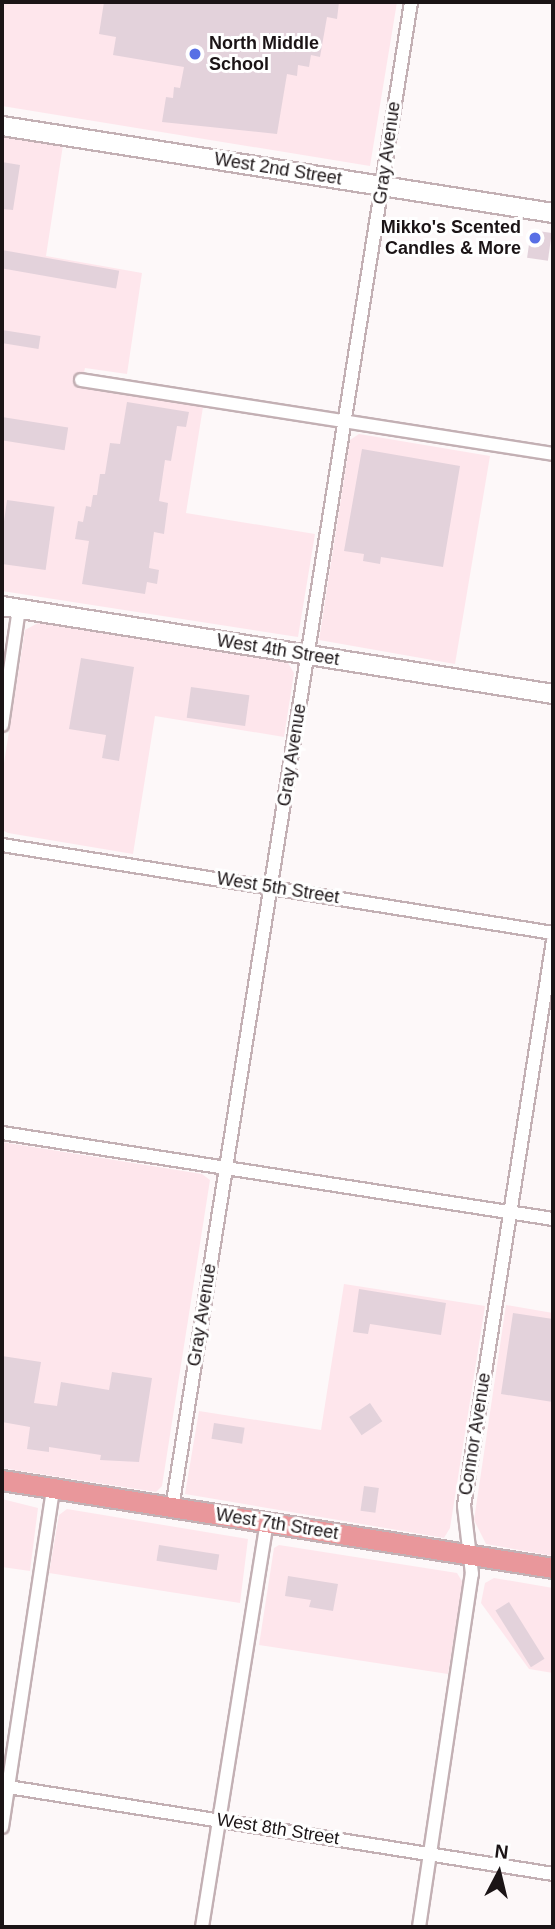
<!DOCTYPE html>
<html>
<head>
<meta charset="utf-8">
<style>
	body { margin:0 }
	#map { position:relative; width:555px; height:1929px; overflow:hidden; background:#fdf8f9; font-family:Arial,sans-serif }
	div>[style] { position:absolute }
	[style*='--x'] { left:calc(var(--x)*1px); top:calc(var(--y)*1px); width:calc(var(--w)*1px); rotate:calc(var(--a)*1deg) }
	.built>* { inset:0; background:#fee6ec }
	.building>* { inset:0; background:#e3d2db; transform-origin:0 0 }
	.roads { filter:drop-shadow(2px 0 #c3b0b4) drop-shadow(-2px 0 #c3b0b4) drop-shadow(0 2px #c3b0b4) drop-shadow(0 -2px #c3b0b4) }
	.street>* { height:12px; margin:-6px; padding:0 6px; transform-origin:6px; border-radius:6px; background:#fff }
	.secondary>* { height:18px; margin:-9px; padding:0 9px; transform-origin:9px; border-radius:9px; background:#fff }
	.primary>* { height:19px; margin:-9.5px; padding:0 9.5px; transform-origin:9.5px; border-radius:9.5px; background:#e9979b }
	.dots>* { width:19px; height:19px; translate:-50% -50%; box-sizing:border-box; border:4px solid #fff; border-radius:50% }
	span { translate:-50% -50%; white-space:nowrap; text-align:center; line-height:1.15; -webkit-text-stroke:6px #fff; paint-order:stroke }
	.poi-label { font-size:18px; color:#1b1416; font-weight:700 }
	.left { translate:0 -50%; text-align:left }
	.right { translate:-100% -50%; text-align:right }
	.street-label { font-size:18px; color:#1b1416 }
	.frame { position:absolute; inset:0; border:4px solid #1b1416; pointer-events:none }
	.north { position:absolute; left:464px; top:1838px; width:70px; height:70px; -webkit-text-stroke:5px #fff; paint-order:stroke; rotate:7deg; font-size:19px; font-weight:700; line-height:28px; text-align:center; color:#1b1416 }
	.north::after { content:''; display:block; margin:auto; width:24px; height:32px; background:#1b1416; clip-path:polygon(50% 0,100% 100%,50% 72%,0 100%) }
</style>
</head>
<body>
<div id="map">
	<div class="built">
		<i style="clip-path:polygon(2px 2px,397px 2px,370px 166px,2px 106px)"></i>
		<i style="clip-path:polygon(2px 135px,63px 145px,46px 256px,142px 273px,127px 374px,85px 368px,81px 386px,203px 407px,186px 513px,315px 534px,298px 637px,2px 591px)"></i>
		<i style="clip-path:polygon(359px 434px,490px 456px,455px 664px,319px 640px,350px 440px)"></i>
		<i style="clip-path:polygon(38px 623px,288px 663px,294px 673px,284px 737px,155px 716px,133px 854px,8px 833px,2px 830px,2px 776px,25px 630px)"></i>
		<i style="clip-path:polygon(2px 1142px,202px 1174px,210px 1180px,162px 1486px,156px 1492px,2px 1468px)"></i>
		<i style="clip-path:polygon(344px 1284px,485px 1306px,450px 1528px,444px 1538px,185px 1494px,199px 1411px,321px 1430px)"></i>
		<i style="clip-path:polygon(506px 1305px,553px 1313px,553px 1556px,486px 1544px,474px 1520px)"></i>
		<i style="clip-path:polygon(2px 1499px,38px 1508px,30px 1571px,2px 1567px)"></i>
		<i style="clip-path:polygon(67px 1509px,248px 1539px,240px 1603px,49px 1573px,59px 1515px)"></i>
		<i style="clip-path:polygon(279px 1545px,457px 1573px,463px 1583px,448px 1674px,259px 1645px,274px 1548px)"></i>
		<i style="clip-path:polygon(494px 1578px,553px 1588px,553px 1673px,529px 1669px,481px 1603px,485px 1583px)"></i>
	</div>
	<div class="building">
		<i style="clip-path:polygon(104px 2px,339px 2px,337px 19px,327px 17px,320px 57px,311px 55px,309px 67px,298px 65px,297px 76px,287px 74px,277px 134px,162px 122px,166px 97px,173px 98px,174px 87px,180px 88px,184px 67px,113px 55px,116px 37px,99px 34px)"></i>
		<i style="clip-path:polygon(2px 162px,20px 165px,13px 210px,2px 209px)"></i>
		<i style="left:531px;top:230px;width:21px;height:28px;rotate:8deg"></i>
		<i style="left:2px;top:250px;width:119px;height:18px;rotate:10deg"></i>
		<i style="left:2px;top:330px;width:39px;height:13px;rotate:9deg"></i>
		<i style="clip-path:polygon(127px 402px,189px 412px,186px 427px,177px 426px,171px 461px,165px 460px,159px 501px,168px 503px,164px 534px,154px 532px,149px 568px,159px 570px,157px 584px,147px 582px,145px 594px,82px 584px,89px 541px,75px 539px,78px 521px,83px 522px,86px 506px,91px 507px,93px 495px,97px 495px,100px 474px,105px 474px,110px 443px,120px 444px)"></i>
		<i style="left:2px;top:417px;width:67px;height:23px;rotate:9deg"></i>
		<i style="clip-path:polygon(362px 449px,460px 466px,443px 567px,381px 557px,380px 564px,363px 561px,364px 554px,344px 551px)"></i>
		<i style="left:7px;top:500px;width:48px;height:64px;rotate:8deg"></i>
		<i style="clip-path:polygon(81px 658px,134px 667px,119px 761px,102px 758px,106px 735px,69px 729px)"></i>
		<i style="left:191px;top:687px;width:59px;height:31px;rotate:8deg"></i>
		<i style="clip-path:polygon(359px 1289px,446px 1303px,441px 1335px,370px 1324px,368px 1334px,353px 1332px)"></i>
		<i style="clip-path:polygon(513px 1313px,553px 1319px,553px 1402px,501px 1394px)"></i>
		<i style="clip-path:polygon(2px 1356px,41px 1362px,34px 1403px,57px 1406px,61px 1382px,109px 1390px,112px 1372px,152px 1378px,139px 1462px,100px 1460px,101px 1455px,49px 1447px,49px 1452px,27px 1449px,30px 1427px,2px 1422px)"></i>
		<i style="left:370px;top:1403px;width:22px;height:25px;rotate:56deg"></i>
		<i style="left:214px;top:1423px;width:31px;height:16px;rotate:9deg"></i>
		<i style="left:364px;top:1486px;width:15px;height:25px;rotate:8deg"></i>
		<i style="left:159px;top:1545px;width:61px;height:16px;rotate:9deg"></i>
		<i style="clip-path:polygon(288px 1576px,338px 1584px,333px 1611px,309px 1607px,311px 1600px,285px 1596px)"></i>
		<i style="left:509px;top:1602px;width:67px;height:16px;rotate:58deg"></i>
	</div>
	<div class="roads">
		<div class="street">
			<i style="--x:81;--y:380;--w:478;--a:8.9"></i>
			<i style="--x:2;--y:725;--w:118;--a:-81.7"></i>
			<i style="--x:2;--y:845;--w:558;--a:9.07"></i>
			<i style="--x:2;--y:1133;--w:558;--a:8.87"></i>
			<i style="--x:172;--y:1508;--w:1525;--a:-80.98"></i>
			<i style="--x:2;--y:1786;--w:558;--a:9.07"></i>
			<i style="--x:2;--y:1827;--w:343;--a:-81.4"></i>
			<i style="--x:202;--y:1927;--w:409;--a:-80.9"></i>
			<i style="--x:419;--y:1927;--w:357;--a:-81.5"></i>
			<i style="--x:472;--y:1574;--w:68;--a:-96.7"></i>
			<i style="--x:464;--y:1506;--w:572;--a:-81.05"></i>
		</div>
		<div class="secondary">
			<i style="--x:2;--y:126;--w:558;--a:8.97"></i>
			<i style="--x:2;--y:606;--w:558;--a:9.07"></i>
		</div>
		<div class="primary">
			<i style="--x:2;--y:1480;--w:558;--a:9.07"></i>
		</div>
	</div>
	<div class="dots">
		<i style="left:195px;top:54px;background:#586fe5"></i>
		<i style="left:535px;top:238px;background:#586fe5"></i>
	</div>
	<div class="poi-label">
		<span class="left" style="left:209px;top:54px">North Middle<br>School</span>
		<span class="right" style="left:521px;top:238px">Mikko's Scented<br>Candles &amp; More</span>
	</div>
	<div class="street-label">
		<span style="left:387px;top:153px;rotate:-82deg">Gray Avenue</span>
		<span style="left:278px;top:169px;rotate:9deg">West 2nd Street</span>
		<span style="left:278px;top:650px;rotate:9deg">West 4th Street</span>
		<span style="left:292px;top:755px;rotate:-81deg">Gray Avenue</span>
		<span style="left:278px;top:888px;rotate:9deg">West 5th Street</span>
		<span style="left:202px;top:1315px;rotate:-81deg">Gray Avenue</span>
		<span style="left:475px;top:1434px;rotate:-81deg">Connor Avenue</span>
		<span style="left:277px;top:1524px;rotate:9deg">West 7th Street</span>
		<span style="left:278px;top:1829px;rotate:9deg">West 8th Street</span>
	</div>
	<div class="frame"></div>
	<div class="north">N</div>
</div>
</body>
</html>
